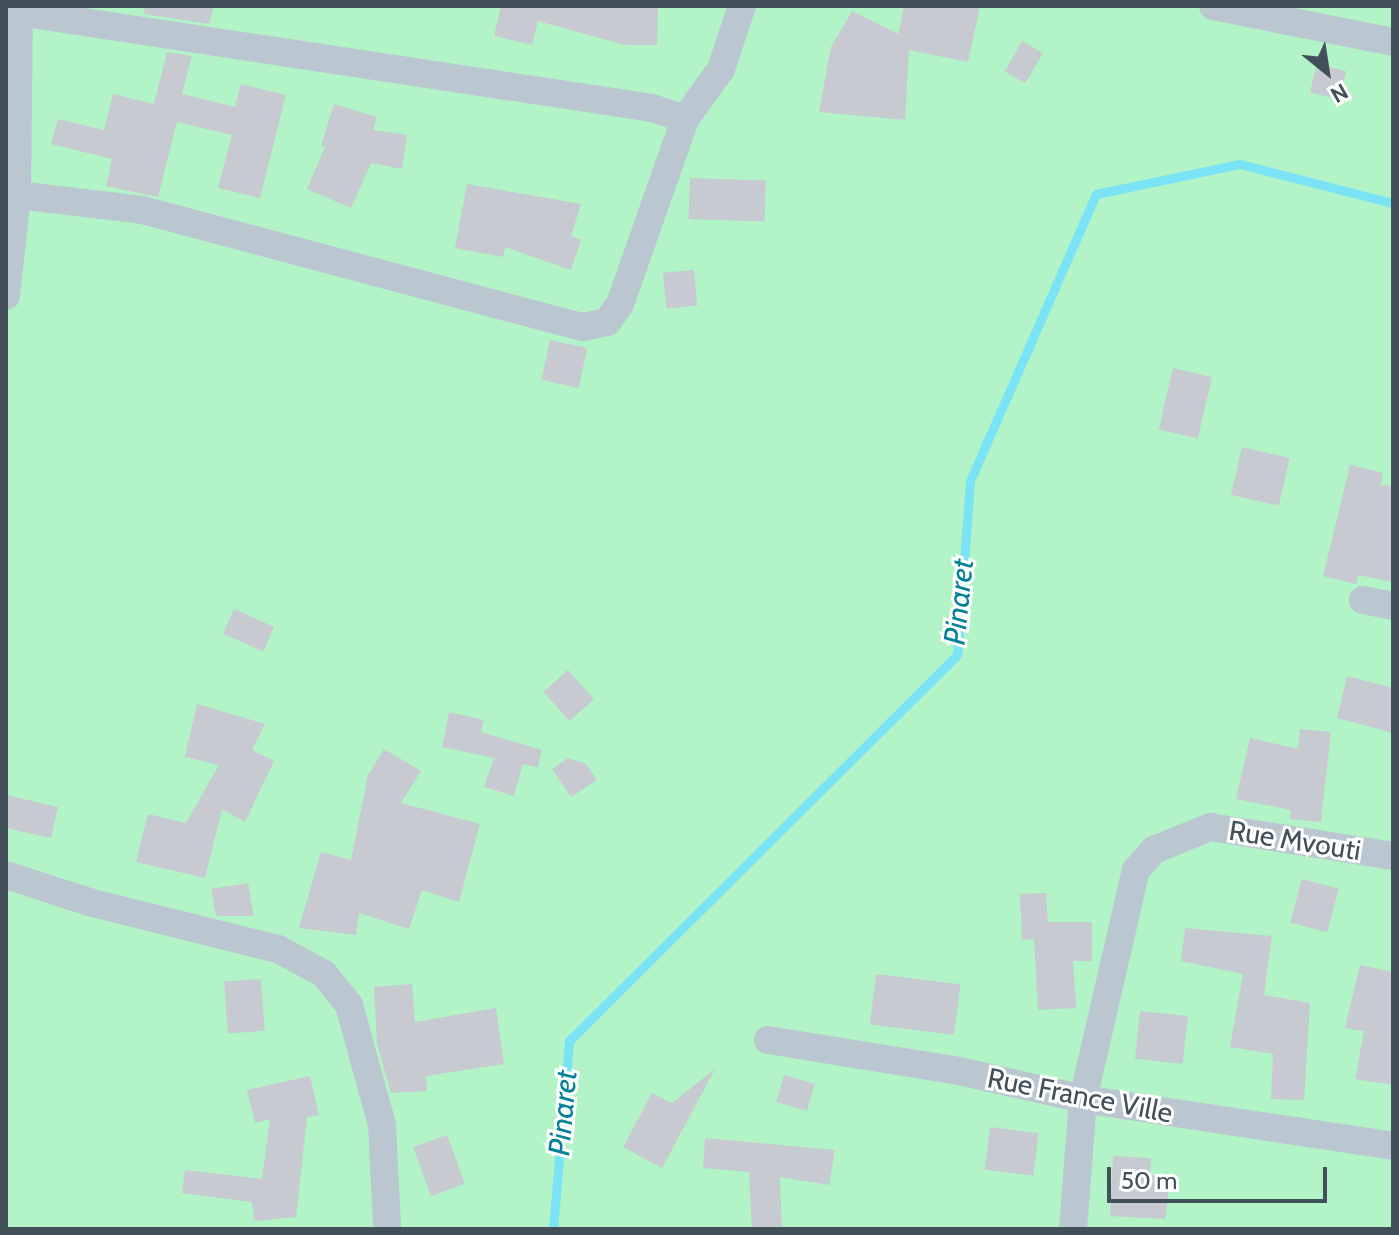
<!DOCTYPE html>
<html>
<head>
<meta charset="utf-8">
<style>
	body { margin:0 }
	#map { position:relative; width:1399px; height:1235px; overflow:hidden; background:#eeeaeb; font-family:Cabin,sans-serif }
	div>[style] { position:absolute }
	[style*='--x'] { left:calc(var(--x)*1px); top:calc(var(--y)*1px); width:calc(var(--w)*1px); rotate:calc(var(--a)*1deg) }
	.green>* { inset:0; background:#b2f3c7; transform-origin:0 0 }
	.stream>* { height:9px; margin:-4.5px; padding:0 4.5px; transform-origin:4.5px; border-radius:4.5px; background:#7ae3f5 }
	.building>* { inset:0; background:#c7cad1; transform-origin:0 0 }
	.minor>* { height:28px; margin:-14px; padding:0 14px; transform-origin:14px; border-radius:14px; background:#bac7d0 }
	span { translate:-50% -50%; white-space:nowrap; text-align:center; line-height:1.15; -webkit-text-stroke:6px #fff; paint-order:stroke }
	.street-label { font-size:28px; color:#42505a }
	.water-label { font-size:30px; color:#038297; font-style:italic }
	.frame { position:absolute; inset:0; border:8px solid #42505a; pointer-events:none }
	.north { position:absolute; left:1287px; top:32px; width:80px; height:80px; -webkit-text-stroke:6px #fff; paint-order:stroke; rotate:150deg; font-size:22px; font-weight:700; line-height:32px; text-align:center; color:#42505a }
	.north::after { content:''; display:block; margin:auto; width:28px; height:36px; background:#42505a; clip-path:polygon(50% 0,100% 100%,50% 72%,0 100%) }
	.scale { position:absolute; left:1107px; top:1167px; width:220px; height:36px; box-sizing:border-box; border:4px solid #42505a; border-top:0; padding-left:10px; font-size:24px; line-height:28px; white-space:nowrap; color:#42505a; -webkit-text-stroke:6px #fff; paint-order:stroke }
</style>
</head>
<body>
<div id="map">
	<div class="green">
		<i style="left:6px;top:6px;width:1387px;height:1223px"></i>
	</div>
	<div class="stream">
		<i style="--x:553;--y:1229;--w:189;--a:-85.1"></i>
		<i style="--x:569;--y:1041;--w:547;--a:-44.85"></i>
		<i style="--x:957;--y:655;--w:174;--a:-85.7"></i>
		<i style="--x:970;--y:481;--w:313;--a:-66.3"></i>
		<i style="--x:1096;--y:194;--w:147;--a:-11.8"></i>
		<i style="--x:1240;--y:164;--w:158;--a:14.3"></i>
	</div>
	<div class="building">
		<i style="clip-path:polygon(145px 6px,214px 6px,209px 24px,144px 14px)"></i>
		<i style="clip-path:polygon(501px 6px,658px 6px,657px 45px,625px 45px,538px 21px,532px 45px,494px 36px)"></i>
		<i style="clip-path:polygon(904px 6px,980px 6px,968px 62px,909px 50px,905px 120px,819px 112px,831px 47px,852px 11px,898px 34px)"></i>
		<i style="left:1022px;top:41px;width:24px;height:35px;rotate:30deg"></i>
		<i style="clip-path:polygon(167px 52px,192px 56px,182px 94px,235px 107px,241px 84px,286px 95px,260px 198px,218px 188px,232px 135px,177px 122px,158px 197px,106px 186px,112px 159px,51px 144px,58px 119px,104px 130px,113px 94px,154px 104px)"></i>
		<i style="left:1317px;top:64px;width:30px;height:29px;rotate:14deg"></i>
		<i style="clip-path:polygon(334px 104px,377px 117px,373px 130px,407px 135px,402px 169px,371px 163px,351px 208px,307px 189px,325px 147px,321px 146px)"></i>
		<i style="left:690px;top:178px;width:76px;height:41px;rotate:2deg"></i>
		<i style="clip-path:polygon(467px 184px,581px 204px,571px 236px,581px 240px,571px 270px,505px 247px,503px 257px,455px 248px)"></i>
		<i style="left:694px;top:270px;width:36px;height:31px;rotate:85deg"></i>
		<i style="left:550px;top:340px;width:38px;height:41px;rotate:12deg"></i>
		<i style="left:1173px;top:368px;width:40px;height:63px;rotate:13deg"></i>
		<i style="left:1242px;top:447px;width:49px;height:49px;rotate:13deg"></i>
		<i style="clip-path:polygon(1350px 465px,1383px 473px,1381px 485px,1393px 486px,1393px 582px,1358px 575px,1356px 584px,1323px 576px)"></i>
		<i style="left:234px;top:609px;width:44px;height:27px;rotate:24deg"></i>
		<i style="left:568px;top:670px;width:39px;height:33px;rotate:48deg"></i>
		<i style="clip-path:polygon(1347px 676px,1393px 688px,1393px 733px,1337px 718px)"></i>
		<i style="clip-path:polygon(197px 704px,265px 724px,252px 750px,274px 761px,245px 822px,222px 809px,205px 878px,136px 862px,148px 814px,186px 823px,219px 765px,185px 757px)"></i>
		<i style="clip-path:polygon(449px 712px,484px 720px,481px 732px,542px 750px,538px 767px,523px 764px,514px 796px,484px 787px,494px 758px,442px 747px)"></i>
		<i style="clip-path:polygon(1300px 729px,1331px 732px,1321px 822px,1290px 819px,1291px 810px,1236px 799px,1250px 738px,1298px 749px)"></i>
		<i style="clip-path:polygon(384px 749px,421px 771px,401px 803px,480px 824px,459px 902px,422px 890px,409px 929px,359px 913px,356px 935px,299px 928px,321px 852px,351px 860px,368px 775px)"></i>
		<i style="clip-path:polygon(568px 758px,586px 764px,597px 780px,571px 797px,552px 769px)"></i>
		<i style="clip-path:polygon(6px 795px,58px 807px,51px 838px,6px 828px)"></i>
		<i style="left:1302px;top:879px;width:38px;height:45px;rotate:15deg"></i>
		<i style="clip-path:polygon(248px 883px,254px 916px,216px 916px,211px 889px)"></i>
		<i style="clip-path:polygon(1046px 893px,1048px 922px,1092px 922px,1092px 961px,1073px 961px,1076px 1008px,1038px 1010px,1034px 939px,1022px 940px,1020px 894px)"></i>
		<i style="clip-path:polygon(1185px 928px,1272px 936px,1264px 995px,1310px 1003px,1304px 1100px,1271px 1099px,1273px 1054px,1230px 1047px,1243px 974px,1181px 961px)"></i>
		<i style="clip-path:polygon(1360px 965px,1393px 972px,1393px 1085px,1355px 1079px,1364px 1031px,1345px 1028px)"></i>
		<i style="left:876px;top:974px;width:85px;height:51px;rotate:7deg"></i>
		<i style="left:261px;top:979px;width:52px;height:37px;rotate:86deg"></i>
		<i style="clip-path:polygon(412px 984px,415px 1022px,496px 1008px,504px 1064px,426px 1076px,427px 1091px,391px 1093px,377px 1043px,374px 987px)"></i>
		<i style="left:1140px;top:1011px;width:48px;height:48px;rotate:6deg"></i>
		<i style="clip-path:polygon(715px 1069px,662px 1168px,623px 1147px,652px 1093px,672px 1103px)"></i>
		<i style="left:784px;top:1075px;width:32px;height:28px;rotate:16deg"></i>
		<i style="clip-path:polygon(310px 1076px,319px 1115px,307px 1117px,296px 1217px,254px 1221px,252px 1202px,182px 1193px,185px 1170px,262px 1179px,270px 1119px,255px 1123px,247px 1090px)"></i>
		<i style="left:990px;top:1127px;width:49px;height:43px;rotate:7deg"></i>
		<i style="left:447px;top:1135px;width:52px;height:36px;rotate:70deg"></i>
		<i style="clip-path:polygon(705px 1138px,835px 1150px,829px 1185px,780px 1177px,782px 1229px,752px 1229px,749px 1172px,703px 1168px)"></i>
		<i style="clip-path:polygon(1113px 1156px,1151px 1158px,1150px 1175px,1170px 1177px,1165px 1219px,1110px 1216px)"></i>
	</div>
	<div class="minor">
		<i style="--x:1213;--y:6;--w:184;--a:11.3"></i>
		<i style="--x:18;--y:12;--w:641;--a:8.61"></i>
		<i style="--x:652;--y:108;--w:35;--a:18"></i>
		<i style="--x:17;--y:195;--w:126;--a:6.8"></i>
		<i style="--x:142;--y:210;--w:456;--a:14.9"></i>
		<i style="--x:583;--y:327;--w:25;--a:-12"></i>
		<i style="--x:607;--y:322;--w:22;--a:-54"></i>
		<i style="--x:620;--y:304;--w:196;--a:-70.6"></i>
		<i style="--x:685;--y:119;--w:62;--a:-54.2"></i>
		<i style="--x:721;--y:69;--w:66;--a:-71.6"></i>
		<i style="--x:6;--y:296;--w:102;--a:-83.8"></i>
		<i style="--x:17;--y:195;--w:189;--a:-89.4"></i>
		<i style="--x:1363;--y:600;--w:31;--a:11"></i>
		<i style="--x:6;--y:875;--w:87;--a:18"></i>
		<i style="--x:89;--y:902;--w:195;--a:14"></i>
		<i style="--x:278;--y:949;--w:52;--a:28.5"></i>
		<i style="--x:324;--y:974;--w:40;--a:51"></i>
		<i style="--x:349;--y:1005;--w:124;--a:74.6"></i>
		<i style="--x:382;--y:1125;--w:104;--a:87.2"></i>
		<i style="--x:768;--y:1040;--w:193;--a:9.2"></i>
		<i style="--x:959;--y:1071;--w:127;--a:12.7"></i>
		<i style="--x:1083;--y:1099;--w:314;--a:8.6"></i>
		<i style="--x:1073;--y:1229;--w:130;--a:-85.6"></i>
		<i style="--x:1083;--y:1099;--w:235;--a:-77"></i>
		<i style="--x:1136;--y:870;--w:27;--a:-48"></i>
		<i style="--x:1154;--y:850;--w:61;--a:-22.3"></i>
		<i style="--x:1210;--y:827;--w:185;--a:9"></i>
	</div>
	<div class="street-label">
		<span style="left:1295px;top:840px;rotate:9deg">Rue Mvouti</span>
		<span style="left:1080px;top:1095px;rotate:11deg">Rue France Ville</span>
	</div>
	<div class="water-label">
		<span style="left:959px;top:602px;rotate:-84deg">Pinaret</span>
		<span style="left:563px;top:1113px;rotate:-85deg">Pinaret</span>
	</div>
	<div class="frame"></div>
	<div class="north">N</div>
	<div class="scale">50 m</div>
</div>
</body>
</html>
